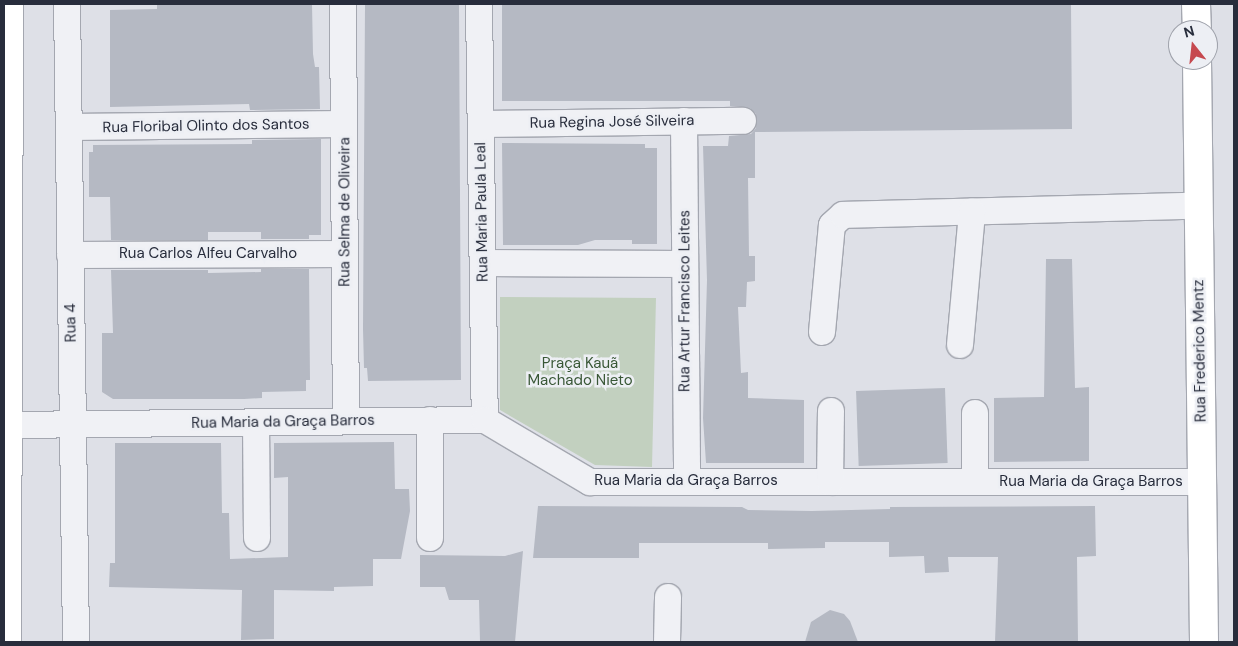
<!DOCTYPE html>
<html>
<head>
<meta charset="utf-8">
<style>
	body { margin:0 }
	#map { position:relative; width:1238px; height:646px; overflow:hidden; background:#dee0e7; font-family:"DM Sans",sans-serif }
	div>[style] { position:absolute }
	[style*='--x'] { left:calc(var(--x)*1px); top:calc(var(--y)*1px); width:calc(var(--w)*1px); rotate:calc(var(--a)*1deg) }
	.green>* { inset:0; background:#c2d0bf }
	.building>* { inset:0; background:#b5b9c3; transform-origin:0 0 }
	.roads { filter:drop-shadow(1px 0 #a4a7b0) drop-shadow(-1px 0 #a4a7b0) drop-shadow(0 1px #a4a7b0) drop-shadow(0 -1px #a4a7b0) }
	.street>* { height:26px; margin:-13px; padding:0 13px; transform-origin:13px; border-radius:13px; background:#f0f1f5 }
	.secondary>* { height:28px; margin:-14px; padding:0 14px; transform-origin:14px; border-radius:14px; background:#fff }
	span { translate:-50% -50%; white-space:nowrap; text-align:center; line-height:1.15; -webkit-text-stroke:5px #edeff4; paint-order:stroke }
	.street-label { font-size:15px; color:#282d3c }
	.park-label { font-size:15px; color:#395736 }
	.frame { position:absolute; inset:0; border:5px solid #282d3c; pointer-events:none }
	.north { position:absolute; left:1168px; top:20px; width:50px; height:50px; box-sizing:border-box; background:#edeff4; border:1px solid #9ea1aa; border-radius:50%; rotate:344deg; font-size:14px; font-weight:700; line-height:20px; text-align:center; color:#282d3c }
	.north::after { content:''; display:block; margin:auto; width:18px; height:22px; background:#c6494f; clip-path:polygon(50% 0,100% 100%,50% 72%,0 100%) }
</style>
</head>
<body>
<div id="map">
	<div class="green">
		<i style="clip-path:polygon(500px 297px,656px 298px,652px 467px,595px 465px,500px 410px)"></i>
	</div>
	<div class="building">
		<i style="clip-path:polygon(157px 4px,312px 4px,313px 54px,315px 67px,319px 67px,320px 109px,250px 110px,249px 104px,110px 107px,110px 10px,157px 9px)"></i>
		<i style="clip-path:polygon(425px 4px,459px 5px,461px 380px,368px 381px,367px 368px,364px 368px,363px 329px,365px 5px)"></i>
		<i style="clip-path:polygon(508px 4px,1071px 4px,1072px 129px,755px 132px,755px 178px,748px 178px,749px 256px,755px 256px,755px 281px,747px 282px,746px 307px,738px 307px,741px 373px,748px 372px,748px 398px,804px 400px,804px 463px,706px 463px,703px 418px,707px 280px,703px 146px,728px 146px,729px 136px,751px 134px,756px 128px,756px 114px,750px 108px,730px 106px,730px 101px,502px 101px,502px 5px)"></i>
		<i style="clip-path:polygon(321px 139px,321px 235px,309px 235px,309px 239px,261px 239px,261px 232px,208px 232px,208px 240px,111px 240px,110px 197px,89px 197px,89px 152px,93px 152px,93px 145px,252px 144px,252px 140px)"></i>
		<i style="clip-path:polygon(502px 143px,645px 144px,645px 148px,657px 148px,657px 244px,632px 244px,632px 240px,595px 240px,578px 245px,503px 245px)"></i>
		<i style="clip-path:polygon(1046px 259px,1072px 259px,1075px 388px,1089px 387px,1089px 461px,994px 462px,994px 398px,1044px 397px)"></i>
		<i style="clip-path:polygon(261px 269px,309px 269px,310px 380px,306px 380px,306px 391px,262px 392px,262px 398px,244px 399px,113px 399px,102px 392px,102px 333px,113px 333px,111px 270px,208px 270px,208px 273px,261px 272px)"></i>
		<i style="left:945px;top:388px;width:75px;height:89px;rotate:88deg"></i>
		<i style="clip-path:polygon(394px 442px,395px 489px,409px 489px,410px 511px,401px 559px,373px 559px,373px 586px,334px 587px,334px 591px,274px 590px,274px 639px,241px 640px,242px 590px,109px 587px,110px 563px,115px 563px,115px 443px,221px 443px,222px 513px,229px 513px,230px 559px,288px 557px,288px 477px,274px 478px,274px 443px)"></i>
		<i style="clip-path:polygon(538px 506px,742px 507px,748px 510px,812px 511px,890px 509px,890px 507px,1095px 506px,1096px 556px,1077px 557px,1078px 642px,995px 642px,998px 557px,948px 557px,949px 572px,925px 573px,924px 556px,889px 557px,889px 542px,825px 542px,825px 548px,768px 549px,768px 543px,639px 543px,639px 558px,533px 558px)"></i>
		<i style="clip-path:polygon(523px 551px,515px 642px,480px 642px,479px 600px,449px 600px,445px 587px,420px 587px,420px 555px,505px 556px)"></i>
		<i style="clip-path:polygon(830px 610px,844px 614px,850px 621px,858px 642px,805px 642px,811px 622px)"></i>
	</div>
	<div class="roads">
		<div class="street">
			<i style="--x:67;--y:4;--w:638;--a:89.19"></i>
			<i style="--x:343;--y:4;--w:417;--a:89.6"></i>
			<i style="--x:479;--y:4;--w:416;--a:89.2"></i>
			<i style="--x:684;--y:121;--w:361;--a:89.5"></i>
			<i style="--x:481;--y:124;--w:262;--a:-0.7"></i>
			<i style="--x:69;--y:127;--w:275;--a:-0.6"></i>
			<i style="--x:70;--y:255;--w:275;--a:-0.2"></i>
			<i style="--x:483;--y:263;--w:202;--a:0.3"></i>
			<i style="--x:822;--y:332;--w:107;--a:-84.7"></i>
			<i style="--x:832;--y:225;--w:15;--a:-42"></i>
			<i style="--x:843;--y:215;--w:355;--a:-1.5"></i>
			<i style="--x:960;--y:345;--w:134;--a:-84.8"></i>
			<i style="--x:256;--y:422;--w:116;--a:89.5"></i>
			<i style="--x:8;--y:425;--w:477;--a:-0.6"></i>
			<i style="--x:485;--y:420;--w:122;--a:30.6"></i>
			<i style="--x:590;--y:482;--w:611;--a:0"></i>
			<i style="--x:830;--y:482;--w:71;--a:-89.2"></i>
			<i style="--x:975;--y:482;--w:69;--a:-90"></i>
			<i style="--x:430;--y:538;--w:118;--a:-90"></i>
			<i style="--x:667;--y:642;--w:45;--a:-88.7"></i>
		</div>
		<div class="secondary">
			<i style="--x:1196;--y:4;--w:26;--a:88"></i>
			<i style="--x:1197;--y:60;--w:582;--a:89.31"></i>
			<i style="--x:7;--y:642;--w:638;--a:-89.82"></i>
		</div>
	</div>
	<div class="street-label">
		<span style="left:612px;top:122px;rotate:-1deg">Rua Regina José Silveira</span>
		<span style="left:206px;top:126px;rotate:-1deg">Rua Floribal Olinto dos Santos</span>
		<span style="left:345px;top:212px;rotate:-90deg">Rua Selma de Oliveira</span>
		<span style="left:482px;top:212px;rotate:-91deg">Rua Maria Paula Leal</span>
		<span style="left:208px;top:254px">Rua Carlos Alfeu Carvalho</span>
		<span style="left:685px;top:301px;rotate:-90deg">Rua Artur Francisco Leites</span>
		<span style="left:71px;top:323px;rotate:-91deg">Rua 4</span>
		<span style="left:1200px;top:351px;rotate:-91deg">Rua Frederico Mentz</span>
		<span style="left:283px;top:422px;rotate:-1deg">Rua Maria da Graça Barros</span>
		<span style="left:686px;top:481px">Rua Maria da Graça Barros</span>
		<span style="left:1091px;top:482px">Rua Maria da Graça Barros</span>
	</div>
	<div class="park-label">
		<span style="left:580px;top:372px">Praça Kauã<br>Machado Nieto</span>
	</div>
	<div class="frame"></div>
	<div class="north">N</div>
</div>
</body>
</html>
